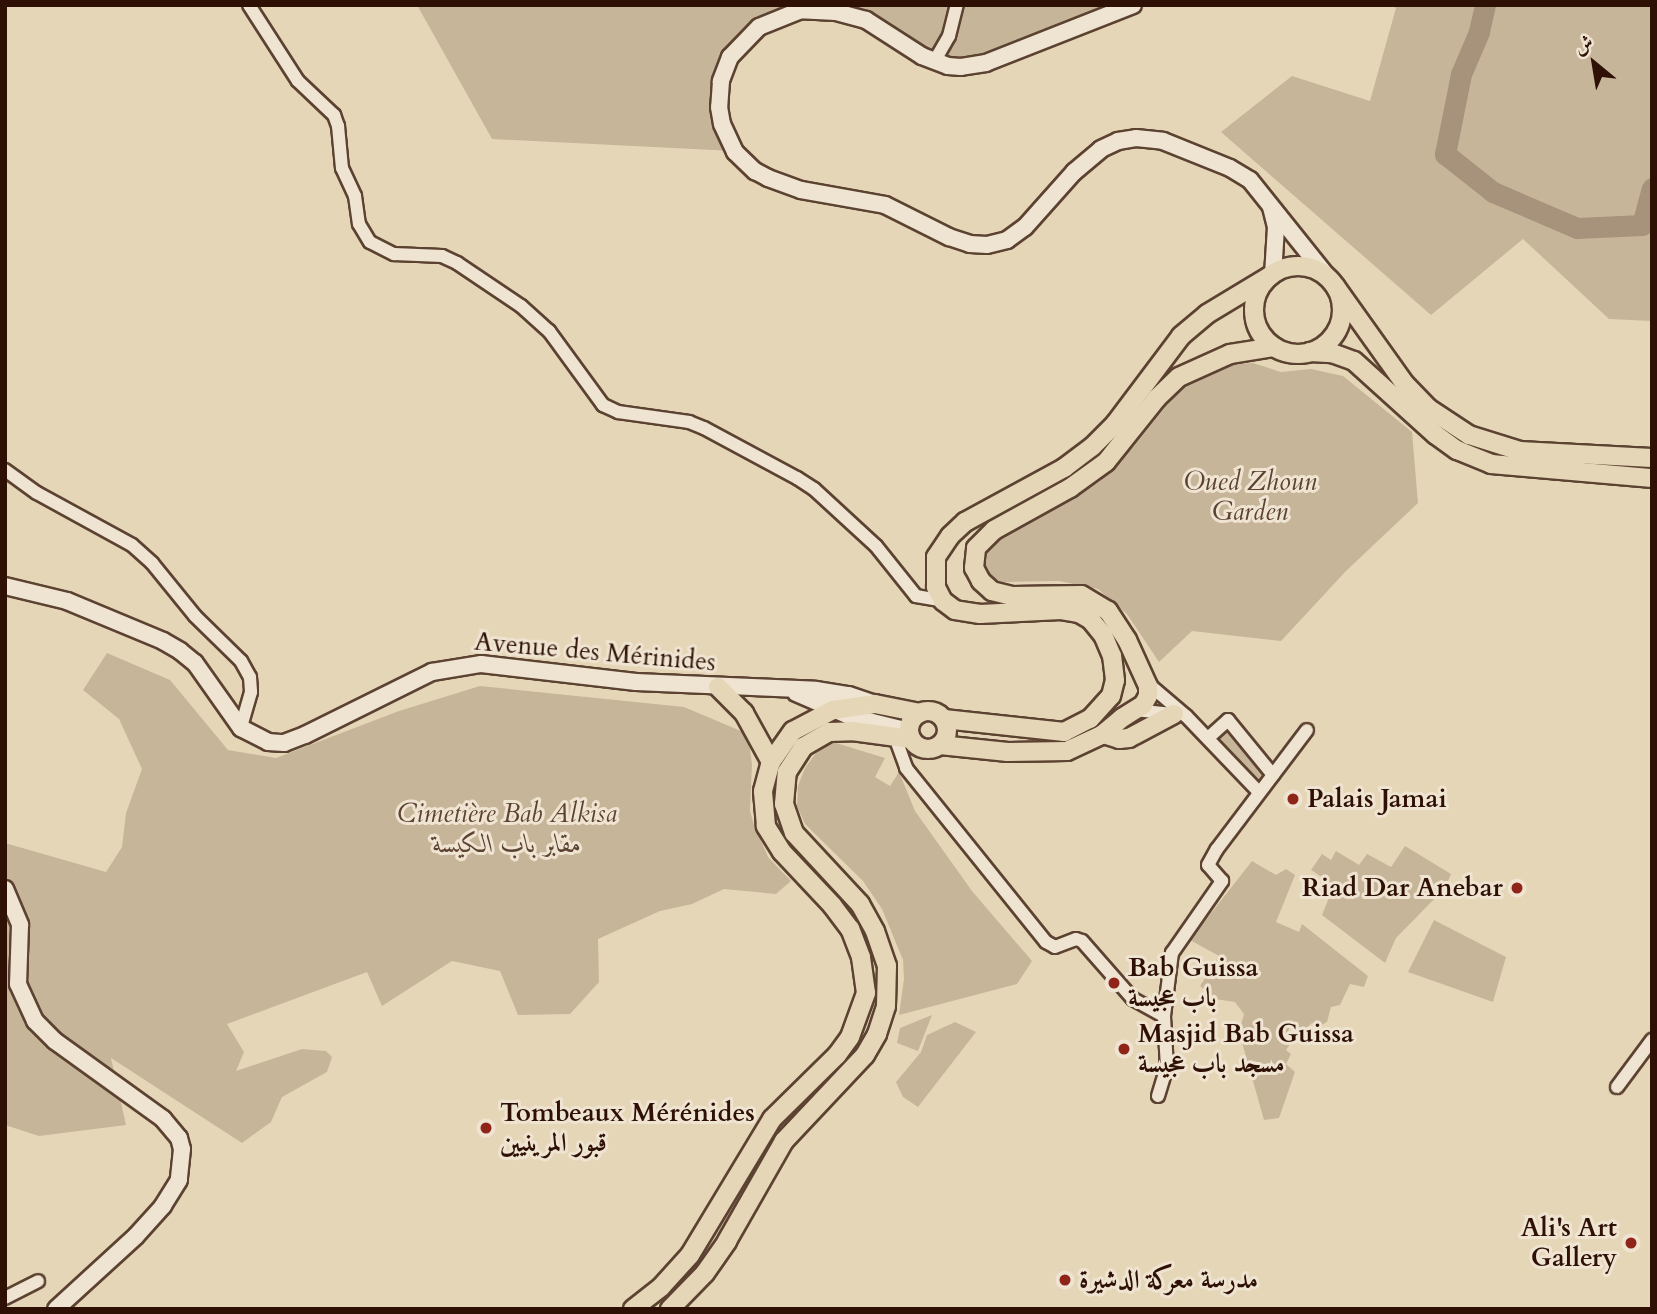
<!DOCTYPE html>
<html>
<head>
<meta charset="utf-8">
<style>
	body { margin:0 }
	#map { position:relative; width:1657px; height:1314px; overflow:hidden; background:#e6d6b8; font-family:Cardo,Amiri,serif }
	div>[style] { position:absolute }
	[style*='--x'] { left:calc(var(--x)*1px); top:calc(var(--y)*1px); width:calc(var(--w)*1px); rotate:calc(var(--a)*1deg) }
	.green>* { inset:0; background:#c7b599 }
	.river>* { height:21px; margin:-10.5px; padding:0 10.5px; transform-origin:10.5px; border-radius:10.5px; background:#a7937b }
	.roads { filter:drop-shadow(2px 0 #5c4231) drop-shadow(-2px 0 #5c4231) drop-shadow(0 2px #5c4231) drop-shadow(0 -2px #5c4231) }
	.street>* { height:12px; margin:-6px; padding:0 6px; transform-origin:6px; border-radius:6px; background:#efe4d1 }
	.secondary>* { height:16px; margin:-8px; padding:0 8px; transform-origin:8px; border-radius:8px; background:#efe4d1 }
	.primary>* { height:18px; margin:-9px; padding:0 9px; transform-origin:9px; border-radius:9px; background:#e6d6b8 }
	.primary>.ring { margin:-9px; padding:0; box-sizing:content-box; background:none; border:18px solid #e6d6b8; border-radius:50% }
	.dots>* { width:19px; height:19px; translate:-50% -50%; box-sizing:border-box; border:4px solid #efe4d1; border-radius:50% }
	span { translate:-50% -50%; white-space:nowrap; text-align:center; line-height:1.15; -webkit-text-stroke:6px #efe4d1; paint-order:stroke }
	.park-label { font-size:26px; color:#5c4231; font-style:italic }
	.street-label { font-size:26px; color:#2e1104 }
	.poi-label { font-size:26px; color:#2e1104; font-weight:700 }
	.left { translate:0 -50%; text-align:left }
	.right { translate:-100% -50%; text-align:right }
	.frame { position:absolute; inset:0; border:7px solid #2e1104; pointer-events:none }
	.north { position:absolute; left:1559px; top:28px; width:70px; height:70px; -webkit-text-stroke:5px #efe4d1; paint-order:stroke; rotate:330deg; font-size:19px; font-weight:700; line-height:28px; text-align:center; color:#2e1104 }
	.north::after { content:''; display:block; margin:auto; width:24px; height:32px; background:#2e1104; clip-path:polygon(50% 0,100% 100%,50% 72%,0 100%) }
</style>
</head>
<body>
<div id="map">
	<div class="green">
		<i style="clip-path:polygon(417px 5px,1124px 5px,988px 62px,915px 53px,844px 12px,764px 14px,719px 69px,733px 151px,492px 139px)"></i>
		<i style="clip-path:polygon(1391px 5px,1652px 5px,1652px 321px,1609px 319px,1523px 239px,1431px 315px,1221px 132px,1292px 76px,1370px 101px,1396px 8px)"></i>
		<i style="clip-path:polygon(1253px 363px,1281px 372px,1311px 369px,1343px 376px,1412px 432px,1418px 503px,1346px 571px,1281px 641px,1192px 631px,1159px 662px,1127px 614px,1098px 589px,1059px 581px,1001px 582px,980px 568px,988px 547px,1099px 482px,1135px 445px,1179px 390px,1228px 365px)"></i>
		<i style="clip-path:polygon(107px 653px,170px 680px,228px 750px,276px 758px,399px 711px,480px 686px,684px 707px,748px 734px,752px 765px,750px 811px,754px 825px,768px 857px,791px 881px,776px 894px,724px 889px,692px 904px,660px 911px,598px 939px,599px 982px,570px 1014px,518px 1015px,500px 971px,452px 961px,382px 1006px,367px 972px,227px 1024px,244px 1052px,236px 1071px,302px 1049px,326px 1051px,332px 1057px,327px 1072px,282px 1097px,271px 1122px,242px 1143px,111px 1058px,126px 1125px,39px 1136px,5px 1125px,5px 843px,106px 872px,122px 847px,126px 813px,142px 769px,119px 719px,83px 690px)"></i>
		<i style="clip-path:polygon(1228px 720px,1277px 778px,1264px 795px,1210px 737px)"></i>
		<i style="clip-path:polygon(833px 742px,885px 758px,875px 777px,890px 786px,899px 772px,915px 811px,972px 891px,1032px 961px,1017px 984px,899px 1015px,904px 979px,903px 960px,882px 909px,863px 881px,805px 824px,797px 806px,798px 786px,805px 768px,816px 753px)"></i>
		<i style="clip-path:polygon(1405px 846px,1451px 874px,1445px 888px,1396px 938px,1385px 963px,1322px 915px,1334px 885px,1311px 870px,1322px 854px,1331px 860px,1336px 851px,1359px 865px,1367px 854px,1391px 867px)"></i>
		<i style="clip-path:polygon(1252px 861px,1276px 875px,1286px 869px,1295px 875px,1276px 922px,1299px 932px,1302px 924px,1368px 976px,1364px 987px,1350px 984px,1340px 1005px,1331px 1007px,1327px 1022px,1318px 1027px,1312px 1023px,1305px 1029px,1290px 1024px,1288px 1033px,1295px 1037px,1286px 1050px,1291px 1054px,1286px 1064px,1295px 1072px,1279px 1118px,1264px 1120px,1239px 1032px,1244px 1014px,1235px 1002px,1215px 999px,1200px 986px,1219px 956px,1190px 940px)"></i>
		<i style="clip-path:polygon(1434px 920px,1506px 957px,1493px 1002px,1408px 972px)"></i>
		<i style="clip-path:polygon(932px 1015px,918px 1051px,897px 1043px,900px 1028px)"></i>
		<i style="clip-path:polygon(955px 1022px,976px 1032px,918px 1107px,903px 1097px,896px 1082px,921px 1052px,927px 1035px)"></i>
	</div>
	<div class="river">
		<i style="--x:1485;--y:5;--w:28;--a:103"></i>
		<i style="--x:1479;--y:32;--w:46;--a:113.2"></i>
		<i style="--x:1461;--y:74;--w:82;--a:101.3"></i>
		<i style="--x:1445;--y:154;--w:61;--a:38.4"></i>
		<i style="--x:1493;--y:192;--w:91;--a:23.2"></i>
		<i style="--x:1577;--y:228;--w:65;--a:-2.6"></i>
		<i style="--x:1642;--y:225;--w:38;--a:-75"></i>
	</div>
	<div class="roads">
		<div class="street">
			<i style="--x:249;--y:5;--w:90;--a:57.2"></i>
			<i style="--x:298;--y:81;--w:50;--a:43.4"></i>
			<i style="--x:334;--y:115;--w:12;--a:70"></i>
			<i style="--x:338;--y:126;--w:42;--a:84.6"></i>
			<i style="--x:342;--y:168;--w:31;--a:65"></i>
			<i style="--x:355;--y:196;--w:28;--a:82"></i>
			<i style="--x:359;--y:224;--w:21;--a:59"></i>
			<i style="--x:370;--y:242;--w:27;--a:27"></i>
			<i style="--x:394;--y:254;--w:48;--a:2.4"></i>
			<i style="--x:442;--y:256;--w:17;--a:25"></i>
			<i style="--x:457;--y:263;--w:77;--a:33.9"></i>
			<i style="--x:521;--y:306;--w:38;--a:42"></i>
			<i style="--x:549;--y:331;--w:92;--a:53.9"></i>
			<i style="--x:603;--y:405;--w:17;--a:25"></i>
			<i style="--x:618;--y:412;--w:72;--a:8"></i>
			<i style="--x:689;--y:422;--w:16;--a:22"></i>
			<i style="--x:704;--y:428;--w:106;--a:28.3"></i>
			<i style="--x:797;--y:478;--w:20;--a:33"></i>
			<i style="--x:814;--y:489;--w:84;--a:42.6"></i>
			<i style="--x:876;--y:546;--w:64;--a:51.3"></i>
			<i style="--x:916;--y:596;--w:27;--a:10"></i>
			<i style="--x:934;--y:62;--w:30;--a:-60"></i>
			<i style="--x:949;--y:36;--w:32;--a:-76"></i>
			<i style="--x:5;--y:470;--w:39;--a:36"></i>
			<i style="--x:37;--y:493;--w:108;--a:28.7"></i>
			<i style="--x:132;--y:545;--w:27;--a:42"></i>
			<i style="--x:152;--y:563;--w:68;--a:50.9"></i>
			<i style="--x:195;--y:616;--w:64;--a:44.4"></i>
			<i style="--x:241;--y:661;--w:18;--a:61"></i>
			<i style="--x:250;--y:677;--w:15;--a:86"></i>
			<i style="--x:251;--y:692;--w:37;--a:106"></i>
			<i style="--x:1145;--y:681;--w:54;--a:40.5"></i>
			<i style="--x:1186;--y:716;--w:105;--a:46.2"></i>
			<i style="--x:1135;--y:710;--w:37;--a:6"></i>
			<i style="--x:895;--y:737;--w:33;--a:70"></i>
			<i style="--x:906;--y:768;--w:223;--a:51.2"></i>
			<i style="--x:1046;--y:942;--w:10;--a:29"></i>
			<i style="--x:1055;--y:947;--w:22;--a:-21"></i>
			<i style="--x:1076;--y:939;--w:6;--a:18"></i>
			<i style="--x:1082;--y:941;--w:77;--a:48.7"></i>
			<i style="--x:1133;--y:999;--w:35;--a:29"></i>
			<i style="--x:1208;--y:738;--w:27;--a:-42"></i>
			<i style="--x:1228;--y:720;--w:71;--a:50.7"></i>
			<i style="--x:1617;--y:1087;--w:59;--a:-53.3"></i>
			<i style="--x:1158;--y:1096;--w:30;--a:-73"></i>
			<i style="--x:1167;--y:1067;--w:51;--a:-93.4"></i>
			<i style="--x:1164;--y:1016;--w:64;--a:-82.8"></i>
			<i style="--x:1172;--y:953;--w:88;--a:-55.2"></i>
			<i style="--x:1222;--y:881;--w:21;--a:-131"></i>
			<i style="--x:1208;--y:865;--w:18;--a:-61"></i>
			<i style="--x:1217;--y:849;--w:149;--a:-52.9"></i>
			<i style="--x:5;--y:1298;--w:37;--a:-27"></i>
		</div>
		<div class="secondary">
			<i style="--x:1133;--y:5;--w:158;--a:158.5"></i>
			<i style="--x:986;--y:63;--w:25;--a:171"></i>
			<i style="--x:961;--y:67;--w:13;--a:-176"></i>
			<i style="--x:948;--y:66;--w:28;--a:-159"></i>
			<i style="--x:922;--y:56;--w:67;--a:-147.3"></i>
			<i style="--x:866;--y:20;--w:31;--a:-165"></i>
			<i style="--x:836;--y:12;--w:35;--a:-177"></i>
			<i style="--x:801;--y:10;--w:45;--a:158"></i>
			<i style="--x:759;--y:27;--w:42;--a:134"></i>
			<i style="--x:730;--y:57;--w:26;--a:111"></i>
			<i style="--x:721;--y:81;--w:26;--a:94"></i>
			<i style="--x:719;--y:107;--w:17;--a:80"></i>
			<i style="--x:722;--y:124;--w:31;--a:65"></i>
			<i style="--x:735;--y:152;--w:28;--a:44"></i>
			<i style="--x:755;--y:171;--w:15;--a:28"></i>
			<i style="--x:768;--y:178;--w:35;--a:20"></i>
			<i style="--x:801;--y:190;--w:85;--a:10.1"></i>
			<i style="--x:885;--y:205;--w:72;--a:26.6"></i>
			<i style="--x:949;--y:237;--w:22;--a:18"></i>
			<i style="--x:970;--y:244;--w:17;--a:3"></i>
			<i style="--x:987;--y:245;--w:21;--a:-14"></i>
			<i style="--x:1007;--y:240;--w:22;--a:-36"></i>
			<i style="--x:1025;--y:227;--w:74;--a:-48.3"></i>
			<i style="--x:1074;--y:172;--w:35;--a:-40"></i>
			<i style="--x:1101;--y:149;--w:19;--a:-25"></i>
			<i style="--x:1118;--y:141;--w:18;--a:-9"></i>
			<i style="--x:1136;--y:138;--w:27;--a:6"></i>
			<i style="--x:1163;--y:141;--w:72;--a:21.9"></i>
			<i style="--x:1230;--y:168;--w:23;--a:31"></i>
			<i style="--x:1250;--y:180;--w:128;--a:51.3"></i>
			<i style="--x:1271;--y:207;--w:21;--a:76"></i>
			<i style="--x:1276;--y:227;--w:48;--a:93.6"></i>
			<i style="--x:5;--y:586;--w:64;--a:13.6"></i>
			<i style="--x:67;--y:601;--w:104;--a:22.6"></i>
			<i style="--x:163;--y:641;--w:20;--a:30"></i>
			<i style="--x:180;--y:651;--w:19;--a:39"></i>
			<i style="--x:195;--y:663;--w:80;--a:54.7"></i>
			<i style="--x:241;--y:728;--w:30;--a:27"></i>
			<i style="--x:268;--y:742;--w:16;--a:4"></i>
			<i style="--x:284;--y:743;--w:22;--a:-21"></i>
			<i style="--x:305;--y:735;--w:142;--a:-26.4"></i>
			<i style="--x:432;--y:672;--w:50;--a:-9.3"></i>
			<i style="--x:481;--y:664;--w:156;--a:6.6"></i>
			<i style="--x:636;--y:682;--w:180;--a:2.5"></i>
			<i style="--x:816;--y:690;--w:33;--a:9"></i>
			<i style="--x:849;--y:695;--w:28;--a:19"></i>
			<i style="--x:796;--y:693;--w:61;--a:23.2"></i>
			<i style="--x:852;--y:717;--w:59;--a:13.8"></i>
			<i style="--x:5;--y:889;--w:39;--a:67"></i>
			<i style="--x:20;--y:925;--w:59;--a:91.9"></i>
			<i style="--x:18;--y:984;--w:41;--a:65.3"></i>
			<i style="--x:35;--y:1021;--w:28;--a:45"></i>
			<i style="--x:55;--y:1041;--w:133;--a:35.8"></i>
			<i style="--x:163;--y:1119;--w:25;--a:50"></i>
			<i style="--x:179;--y:1138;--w:11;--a:75"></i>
			<i style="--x:182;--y:1149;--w:31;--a:96"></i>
			<i style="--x:179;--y:1180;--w:31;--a:122"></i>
			<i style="--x:163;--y:1206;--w:40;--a:132"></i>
			<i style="--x:136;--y:1236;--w:108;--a:137.6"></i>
		</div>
		<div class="primary">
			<i class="ring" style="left:1254px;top:266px;width:70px;height:70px"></i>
			<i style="--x:1335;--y:286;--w:120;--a:54.5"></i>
			<i style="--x:1405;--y:384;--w:33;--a:46"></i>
			<i style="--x:1428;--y:408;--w:49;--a:33.4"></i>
			<i style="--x:1469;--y:435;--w:53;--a:17.4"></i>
			<i style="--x:1520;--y:451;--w:132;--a:3"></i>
			<i style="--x:1310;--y:352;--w:22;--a:3"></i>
			<i style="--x:1332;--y:353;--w:23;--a:20"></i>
			<i style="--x:1354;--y:361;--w:110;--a:42.1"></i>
			<i style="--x:1436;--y:435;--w:26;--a:36"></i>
			<i style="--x:1457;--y:450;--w:37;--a:22"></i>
			<i style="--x:1491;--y:464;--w:162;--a:5"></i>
			<i style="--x:718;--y:687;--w:37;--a:45"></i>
			<i style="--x:744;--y:713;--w:56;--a:61.1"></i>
			<i class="ring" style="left:909px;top:711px;width:20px;height:20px"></i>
			<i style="--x:944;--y:719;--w:121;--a:6.2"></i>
			<i style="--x:1064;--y:732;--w:29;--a:-27"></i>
			<i style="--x:1090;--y:719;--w:31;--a:-48"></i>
			<i style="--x:1111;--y:696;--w:16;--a:-76"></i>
			<i style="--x:1115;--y:680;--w:24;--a:-97"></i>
			<i style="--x:1112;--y:656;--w:23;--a:-113"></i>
			<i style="--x:1103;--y:635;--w:19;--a:-129"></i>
			<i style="--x:1091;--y:620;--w:14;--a:-150"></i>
			<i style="--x:1079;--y:613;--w:18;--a:-171"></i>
			<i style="--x:1061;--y:610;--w:81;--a:177.2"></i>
			<i style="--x:980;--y:614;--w:25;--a:-171"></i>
			<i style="--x:955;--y:610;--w:15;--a:-143"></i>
			<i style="--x:943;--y:601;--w:16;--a:-117"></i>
			<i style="--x:936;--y:587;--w:30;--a:-90"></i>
			<i style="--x:936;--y:557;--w:25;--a:-56"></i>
			<i style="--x:950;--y:536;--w:21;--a:-43"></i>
			<i style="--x:965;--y:522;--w:113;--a:-28.6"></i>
			<i style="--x:1064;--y:468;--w:35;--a:-37"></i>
			<i style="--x:1092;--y:447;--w:33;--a:-45"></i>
			<i style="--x:1115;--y:424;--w:110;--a:-53.1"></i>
			<i style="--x:1181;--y:336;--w:34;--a:-40"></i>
			<i style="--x:1207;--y:314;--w:74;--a:-31.1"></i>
			<i style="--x:1103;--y:734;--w:17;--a:17"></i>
			<i style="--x:1119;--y:739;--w:10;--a:-6"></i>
			<i style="--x:1129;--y:738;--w:51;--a:-28.1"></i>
			<i style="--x:940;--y:745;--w:68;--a:5.9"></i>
			<i style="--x:1008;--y:752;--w:59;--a:-1"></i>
			<i style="--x:1067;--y:751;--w:40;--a:-25"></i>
			<i style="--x:1103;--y:734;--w:25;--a:-40"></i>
			<i style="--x:1122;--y:718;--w:25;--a:-32"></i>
			<i style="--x:1143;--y:705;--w:10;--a:-61"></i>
			<i style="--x:1148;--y:696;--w:10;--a:-90"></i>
			<i style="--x:1148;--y:686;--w:51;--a:-114.5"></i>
			<i style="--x:1127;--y:640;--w:35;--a:-123"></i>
			<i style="--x:1108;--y:611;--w:31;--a:-149"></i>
			<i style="--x:1081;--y:595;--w:69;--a:179.2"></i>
			<i style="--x:1012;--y:596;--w:21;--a:-166"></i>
			<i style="--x:992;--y:591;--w:15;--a:-138"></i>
			<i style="--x:981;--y:581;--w:15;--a:-118"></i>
			<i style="--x:974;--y:568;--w:20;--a:-84"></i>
			<i style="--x:976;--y:548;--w:25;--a:-45"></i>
			<i style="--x:994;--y:530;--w:87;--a:-28.9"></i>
			<i style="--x:1070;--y:488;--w:44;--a:-35.8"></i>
			<i style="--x:1106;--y:462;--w:82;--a:-51.4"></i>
			<i style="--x:1157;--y:398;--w:30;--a:-44"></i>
			<i style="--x:1179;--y:377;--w:56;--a:-24.3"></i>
			<i style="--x:1230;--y:354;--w:45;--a:-9"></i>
			<i style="--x:633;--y:1309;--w:36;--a:-38"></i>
			<i style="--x:661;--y:1287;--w:43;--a:-47.8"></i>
			<i style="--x:690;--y:1255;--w:159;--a:-58.9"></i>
			<i style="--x:772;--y:1119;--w:91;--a:-44.6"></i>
			<i style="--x:837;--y:1055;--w:22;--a:-54"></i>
			<i style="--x:850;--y:1037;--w:47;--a:-70"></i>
			<i style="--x:866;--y:993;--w:36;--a:-98"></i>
			<i style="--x:861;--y:957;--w:30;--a:-111"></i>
			<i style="--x:850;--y:929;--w:30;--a:-127"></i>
			<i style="--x:832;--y:905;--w:73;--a:-133.3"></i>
			<i style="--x:782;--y:852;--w:31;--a:-122"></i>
			<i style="--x:766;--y:826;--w:35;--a:-95"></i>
			<i style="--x:763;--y:791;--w:30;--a:-75"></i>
			<i style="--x:771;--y:762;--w:38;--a:-55"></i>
			<i style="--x:793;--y:731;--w:45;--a:-27.7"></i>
			<i style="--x:833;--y:710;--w:42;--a:-8.1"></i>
			<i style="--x:875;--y:704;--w:46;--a:11.3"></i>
			<i style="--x:670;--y:1309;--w:50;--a:-45.8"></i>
			<i style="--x:705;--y:1273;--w:39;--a:-55"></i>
			<i style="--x:727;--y:1241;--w:115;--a:-60.3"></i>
			<i style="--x:784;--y:1141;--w:118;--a:-46.7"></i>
			<i style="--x:865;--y:1055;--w:24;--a:-60"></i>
			<i style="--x:877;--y:1034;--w:29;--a:-72"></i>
			<i style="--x:886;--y:1006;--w:40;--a:-88.6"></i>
			<i style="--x:887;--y:966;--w:37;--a:-109"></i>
			<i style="--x:875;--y:931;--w:31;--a:-119"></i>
			<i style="--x:860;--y:904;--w:97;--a:-132.9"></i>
			<i style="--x:794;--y:833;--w:31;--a:-109"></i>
			<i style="--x:784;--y:804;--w:32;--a:-85"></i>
			<i style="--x:787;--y:772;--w:30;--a:-57"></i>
			<i style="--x:803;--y:747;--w:30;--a:-30"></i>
			<i style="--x:829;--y:732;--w:23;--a:-2"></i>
			<i style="--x:852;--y:731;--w:60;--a:7.7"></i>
		</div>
	</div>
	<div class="dots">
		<i style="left:1293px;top:799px;background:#8f2418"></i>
		<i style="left:1517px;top:888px;background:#8f2418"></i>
		<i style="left:1114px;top:983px;background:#8f2418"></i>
		<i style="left:1124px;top:1049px;background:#8f2418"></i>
		<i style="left:486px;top:1128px;background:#8f2418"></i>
		<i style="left:1631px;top:1243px;background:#8f2418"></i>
		<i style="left:1065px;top:1280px;background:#8f2418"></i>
	</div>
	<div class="park-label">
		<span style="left:1250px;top:497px">Oued Zhoun<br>Garden</span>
		<span style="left:507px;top:829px">Cimetière Bab Alkisa<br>مقابر باب الكيسة</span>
	</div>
	<div class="street-label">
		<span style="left:595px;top:652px;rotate:5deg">Avenue des Mérinides</span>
	</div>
	<div class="poi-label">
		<span class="left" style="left:1307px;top:799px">Palais Jamai</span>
		<span class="right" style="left:1503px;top:888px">Riad Dar Anebar</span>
		<span class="left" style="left:1128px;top:983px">Bab Guissa<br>باب عجيسة</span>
		<span class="left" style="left:1138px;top:1049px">Masjid Bab Guissa<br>مسجد باب عجيسة</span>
		<span class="left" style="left:500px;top:1128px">Tombeaux Mérénides<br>قبور المرينيين</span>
		<span class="right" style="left:1617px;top:1243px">Ali's Art<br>Gallery</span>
		<span class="left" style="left:1079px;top:1280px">مدرسة معركة الدشيرة</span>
	</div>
	<div class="frame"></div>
	<div class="north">ش</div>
</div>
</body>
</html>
